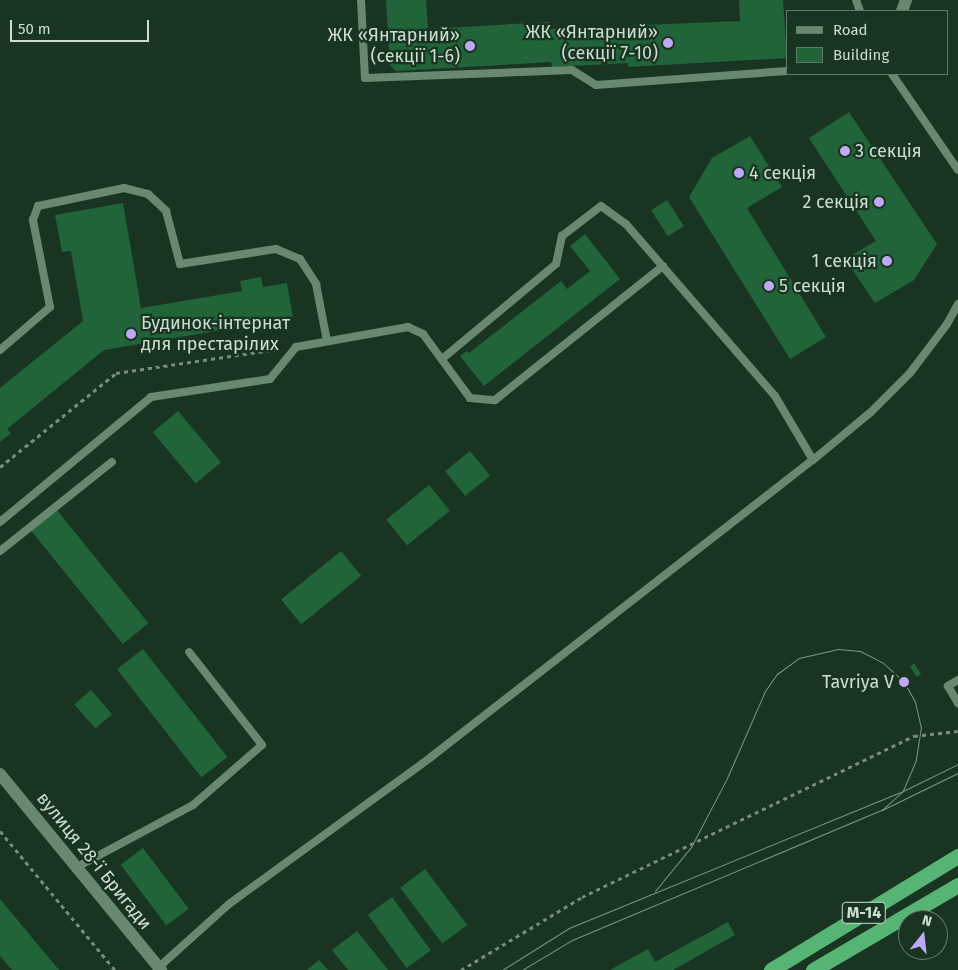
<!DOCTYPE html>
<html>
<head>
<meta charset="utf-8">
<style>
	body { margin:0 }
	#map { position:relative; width:958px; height:970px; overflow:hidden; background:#193521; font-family:"Fira Sans",sans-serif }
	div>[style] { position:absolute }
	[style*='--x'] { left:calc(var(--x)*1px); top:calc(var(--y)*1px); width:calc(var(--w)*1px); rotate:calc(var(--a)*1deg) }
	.building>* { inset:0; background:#216439; transform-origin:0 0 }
	.path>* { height:3px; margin-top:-1.5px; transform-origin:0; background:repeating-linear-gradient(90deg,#768c7c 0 4px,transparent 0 8px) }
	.lane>* { height:8px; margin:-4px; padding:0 4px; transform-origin:4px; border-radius:4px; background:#698870 }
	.street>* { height:12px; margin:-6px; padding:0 6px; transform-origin:6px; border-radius:6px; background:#698870 }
	.secondary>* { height:12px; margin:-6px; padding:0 6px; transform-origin:6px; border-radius:6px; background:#698870 }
	.highway>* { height:15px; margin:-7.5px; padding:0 7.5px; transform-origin:7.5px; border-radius:7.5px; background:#56b574 }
	.tram>* { height:1px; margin:-0.5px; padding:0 0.5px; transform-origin:0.5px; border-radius:0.5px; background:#7f9585 }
	.dots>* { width:14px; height:14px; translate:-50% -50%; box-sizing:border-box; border:2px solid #193521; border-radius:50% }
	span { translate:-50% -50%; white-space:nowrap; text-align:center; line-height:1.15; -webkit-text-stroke:4.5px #193521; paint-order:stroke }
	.shield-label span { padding:1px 4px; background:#193521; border:1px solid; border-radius:4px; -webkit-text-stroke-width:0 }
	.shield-label { font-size:16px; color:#cdded1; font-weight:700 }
	.poi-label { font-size:18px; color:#cdded1 }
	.right { translate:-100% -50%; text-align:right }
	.left { translate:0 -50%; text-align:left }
	.street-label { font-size:18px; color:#cdded1 }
	.legend { position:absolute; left:786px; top:10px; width:162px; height:65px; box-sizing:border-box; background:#193521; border:1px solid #617967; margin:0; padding:6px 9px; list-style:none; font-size:15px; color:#cdded1 }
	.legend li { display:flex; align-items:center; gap:10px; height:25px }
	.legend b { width:25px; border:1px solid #617967 }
	.north { position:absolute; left:898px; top:910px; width:50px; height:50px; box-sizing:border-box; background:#193521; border:1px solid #617967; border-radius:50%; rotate:16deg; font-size:14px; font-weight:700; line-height:20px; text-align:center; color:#cdded1 }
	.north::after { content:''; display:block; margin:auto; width:18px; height:22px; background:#bfa9f4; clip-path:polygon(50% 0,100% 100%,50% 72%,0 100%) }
	.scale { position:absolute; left:10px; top:20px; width:139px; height:22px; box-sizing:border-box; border:2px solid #cdded1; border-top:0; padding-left:6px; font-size:15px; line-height:18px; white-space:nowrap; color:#cdded1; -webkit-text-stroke:4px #193521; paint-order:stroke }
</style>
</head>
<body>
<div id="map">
	<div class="building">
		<i style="clip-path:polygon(386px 0,426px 0,428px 29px,549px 22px,550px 29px,740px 21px,739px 0,783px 0,787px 58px,628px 67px,628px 63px,552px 67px,551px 62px,396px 71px,390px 65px)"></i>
		<i style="clip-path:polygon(849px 112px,937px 244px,914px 280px,875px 303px,845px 259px,876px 241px,809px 138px)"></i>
		<i style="clip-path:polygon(750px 136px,782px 187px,747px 208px,826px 337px,790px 359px,689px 197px,712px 158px)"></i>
		<i style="left:667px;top:200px;width:31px;height:19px;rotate:57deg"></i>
		<i style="clip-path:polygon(123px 203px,141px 308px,242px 291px,240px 281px,261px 277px,263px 287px,287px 283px,293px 318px,104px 350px,7px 429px,11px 433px,0 442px,0 388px,83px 321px,71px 251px,62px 252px,55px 215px)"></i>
		<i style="clip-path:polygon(585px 234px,620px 279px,484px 386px,460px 356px,467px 351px,469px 353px,561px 281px,567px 289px,590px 271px,570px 246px)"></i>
		<i style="left:178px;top:411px;width:67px;height:33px;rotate:50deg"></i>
		<i style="left:470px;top:451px;width:32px;height:32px;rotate:51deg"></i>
		<i style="left:429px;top:485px;width:33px;height:55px;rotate:51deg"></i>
		<i style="left:56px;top:509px;width:147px;height:33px;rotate:51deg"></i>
		<i style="left:341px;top:551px;width:32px;height:77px;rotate:51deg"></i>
		<i style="left:143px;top:649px;width:137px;height:33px;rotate:52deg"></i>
		<i style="clip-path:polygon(914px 663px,921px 674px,917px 677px,910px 667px)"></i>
		<i style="left:91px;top:690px;width:32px;height:22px;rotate:49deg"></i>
		<i style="left:143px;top:848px;width:76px;height:28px;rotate:53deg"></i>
		<i style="left:425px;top:869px;width:70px;height:31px;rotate:53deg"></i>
		<i style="left:392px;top:897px;width:66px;height:30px;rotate:54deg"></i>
		<i style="clip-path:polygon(0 899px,59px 970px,12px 970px,0 956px)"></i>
		<i style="clip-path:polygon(728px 922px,735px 935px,673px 970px,610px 970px,648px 949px,655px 962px)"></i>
		<i style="clip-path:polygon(357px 931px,388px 970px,348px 970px,332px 950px)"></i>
		<i style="clip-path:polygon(319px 960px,328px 970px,307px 970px)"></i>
	</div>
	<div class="path">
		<i style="--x:0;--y:467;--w:149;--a:-39"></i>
		<i style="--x:116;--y:373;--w:164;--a:-8.4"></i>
		<i style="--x:0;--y:831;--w:180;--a:50.4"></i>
		<i style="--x:461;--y:970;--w:141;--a:-31.1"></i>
		<i style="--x:582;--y:897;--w:369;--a:-25.9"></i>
		<i style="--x:914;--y:736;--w:44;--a:-6.5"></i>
	</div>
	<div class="lane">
		<i style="--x:361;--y:0;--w:78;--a:87.1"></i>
		<i style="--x:365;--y:78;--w:207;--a:-2.2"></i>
		<i style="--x:572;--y:70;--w:28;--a:32"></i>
		<i style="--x:596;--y:85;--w:192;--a:-4.2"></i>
		<i style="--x:856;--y:0;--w:12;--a:70"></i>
		<i style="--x:892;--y:74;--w:116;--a:55.5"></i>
		<i style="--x:0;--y:350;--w:66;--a:-40.7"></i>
		<i style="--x:50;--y:307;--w:89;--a:-101.1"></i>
		<i style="--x:33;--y:220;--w:15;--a:-70"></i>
		<i style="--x:38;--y:206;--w:88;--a:-11.8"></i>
		<i style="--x:124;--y:188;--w:25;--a:14"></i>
		<i style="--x:148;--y:194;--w:25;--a:43"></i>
		<i style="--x:166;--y:211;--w:55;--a:75.2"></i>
		<i style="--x:180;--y:264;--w:97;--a:-8.9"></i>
		<i style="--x:276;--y:249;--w:26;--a:23"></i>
		<i style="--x:300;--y:259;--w:30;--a:57"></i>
		<i style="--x:316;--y:284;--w:58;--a:79.1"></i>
		<i style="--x:442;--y:359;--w:148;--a:-39.8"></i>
		<i style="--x:556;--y:264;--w:29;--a:-78"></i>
		<i style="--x:562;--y:236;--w:49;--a:-37.6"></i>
		<i style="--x:601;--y:206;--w:31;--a:36"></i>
		<i style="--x:626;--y:224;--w:228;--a:49.1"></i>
		<i style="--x:775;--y:396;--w:74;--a:59.3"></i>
		<i style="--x:0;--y:522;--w:196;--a:-39.6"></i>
		<i style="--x:151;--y:397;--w:120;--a:-8.6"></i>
		<i style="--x:270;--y:379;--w:41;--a:-50.9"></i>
		<i style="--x:296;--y:347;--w:114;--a:-10.1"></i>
		<i style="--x:408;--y:327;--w:17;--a:25"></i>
		<i style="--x:423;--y:334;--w:79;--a:53.7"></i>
		<i style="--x:470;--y:398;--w:25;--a:5"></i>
		<i style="--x:495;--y:400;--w:215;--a:-38.6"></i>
		<i style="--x:0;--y:551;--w:143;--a:-38.5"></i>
		<i style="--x:958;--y:680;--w:12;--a:149"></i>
		<i style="--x:948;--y:686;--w:20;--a:60"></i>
		<i style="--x:77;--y:867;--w:132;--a:-28.1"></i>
		<i style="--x:193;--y:805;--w:91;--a:-41"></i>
		<i style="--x:262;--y:745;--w:118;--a:-128.1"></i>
		<i style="--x:159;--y:967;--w:94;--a:-42"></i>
		<i style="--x:229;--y:904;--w:250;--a:-36"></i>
		<i style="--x:431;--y:757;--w:484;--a:-37.9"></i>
		<i style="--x:813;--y:460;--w:75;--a:-39.6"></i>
		<i style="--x:871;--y:412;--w:55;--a:-45"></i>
		<i style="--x:910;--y:373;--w:61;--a:-52.9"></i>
		<i style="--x:947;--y:324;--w:23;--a:-61"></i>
	</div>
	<div class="street">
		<i style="--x:902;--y:11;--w:12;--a:-70"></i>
	</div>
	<div class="secondary">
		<i style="--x:0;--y:774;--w:254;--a:50.6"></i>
	</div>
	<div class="highway">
		<i style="--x:771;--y:970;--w:219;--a:-31.4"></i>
		<i style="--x:813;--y:970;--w:168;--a:-30.4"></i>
	</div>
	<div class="tram">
		<i style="--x:655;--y:891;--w:57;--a:-50.7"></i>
		<i style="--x:691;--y:847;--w:78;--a:-62.4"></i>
		<i style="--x:727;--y:778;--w:95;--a:-66.4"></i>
		<i style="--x:765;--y:691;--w:21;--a:-55"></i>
		<i style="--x:777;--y:674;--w:27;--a:-36"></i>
		<i style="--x:799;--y:658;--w:40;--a:-13"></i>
		<i style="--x:838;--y:649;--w:22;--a:5"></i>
		<i style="--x:860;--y:651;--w:25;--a:27"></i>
		<i style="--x:882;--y:662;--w:30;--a:42"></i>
		<i style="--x:904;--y:682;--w:23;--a:61"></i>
		<i style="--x:915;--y:702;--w:26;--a:77"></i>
		<i style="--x:921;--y:727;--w:33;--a:99"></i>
		<i style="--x:916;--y:760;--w:34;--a:113"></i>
		<i style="--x:903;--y:791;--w:28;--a:138"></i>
		<i style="--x:502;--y:970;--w:79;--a:-32.1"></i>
		<i style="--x:569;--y:928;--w:361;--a:-22.3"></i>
		<i style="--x:903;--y:791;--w:61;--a:-26.1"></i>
		<i style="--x:522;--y:970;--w:58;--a:-31"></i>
		<i style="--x:572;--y:940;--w:336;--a:-22.8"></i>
		<i style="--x:882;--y:810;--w:85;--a:-26"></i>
	</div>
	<div class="dots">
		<i style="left:668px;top:43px;background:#bfa9f4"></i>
		<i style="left:470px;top:46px;background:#bfa9f4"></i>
		<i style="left:845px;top:151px;background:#bfa9f4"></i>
		<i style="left:739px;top:173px;background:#bfa9f4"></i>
		<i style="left:879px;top:202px;background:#bfa9f4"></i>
		<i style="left:887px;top:261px;background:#bfa9f4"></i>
		<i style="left:769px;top:286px;background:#bfa9f4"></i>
		<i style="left:131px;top:334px;background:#bfa9f4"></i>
		<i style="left:904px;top:682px;background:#bfa9f4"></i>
	</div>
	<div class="shield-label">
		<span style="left:864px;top:913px">М-14</span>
	</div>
	<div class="poi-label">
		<span class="right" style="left:658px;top:43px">ЖК «Янтарний»<br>(секції 7-10)</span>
		<span class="right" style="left:460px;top:46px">ЖК «Янтарний»<br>(секції 1-6)</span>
		<span class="left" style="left:855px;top:151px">3 секція</span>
		<span class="left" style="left:749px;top:173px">4 секція</span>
		<span class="right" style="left:869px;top:202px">2 секція</span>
		<span class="right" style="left:877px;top:261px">1 секція</span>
		<span class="left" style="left:779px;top:286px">5 секція</span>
		<span class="left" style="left:141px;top:334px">Будинок-інтернат<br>для престарілих</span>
		<span class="right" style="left:894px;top:682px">Tavriya V</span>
	</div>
	<div class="street-label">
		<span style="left:94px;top:861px;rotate:51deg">вулиця 28-ї Бригади</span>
	</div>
	<ul class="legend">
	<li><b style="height:6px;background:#698870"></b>Road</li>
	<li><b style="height:14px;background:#216439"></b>Building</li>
	</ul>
	<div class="north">N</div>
	<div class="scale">50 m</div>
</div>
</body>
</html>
